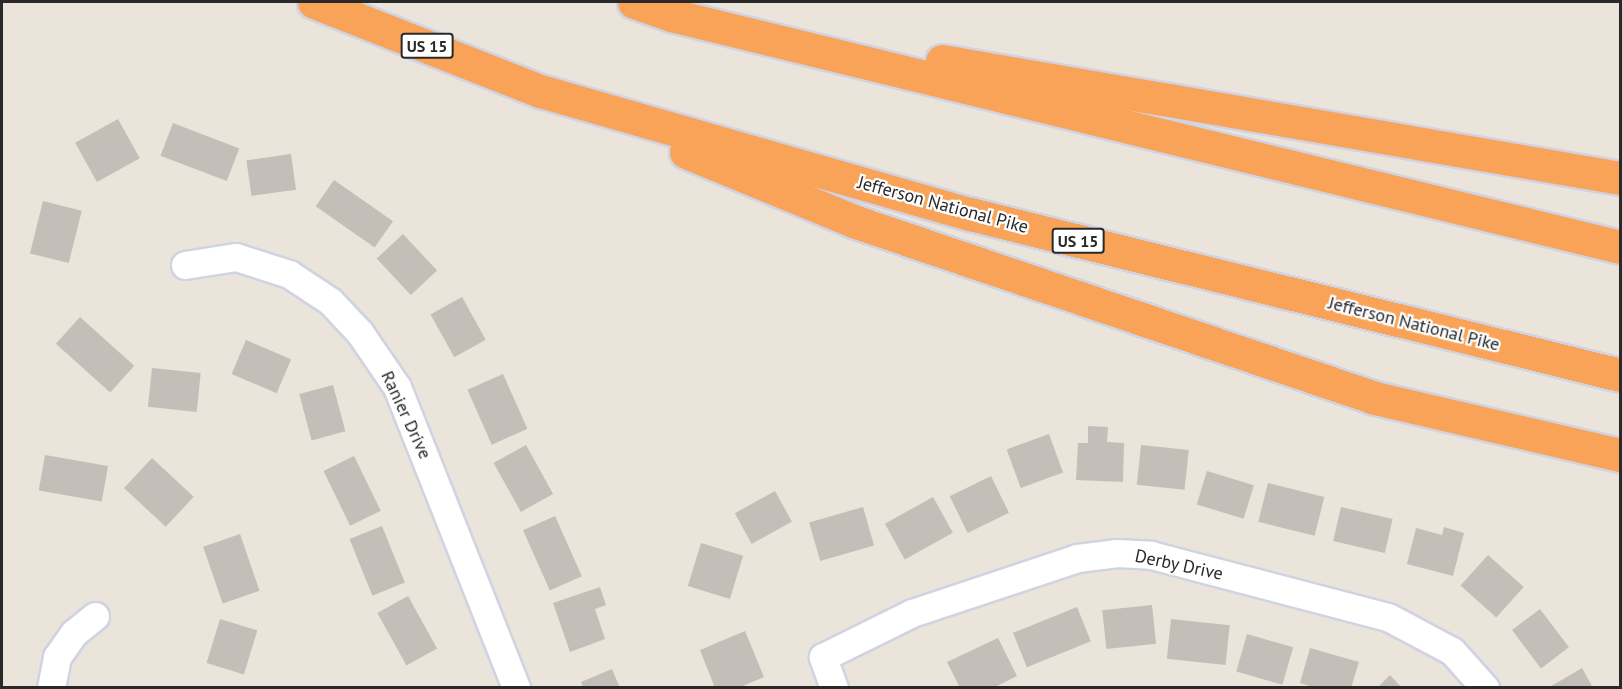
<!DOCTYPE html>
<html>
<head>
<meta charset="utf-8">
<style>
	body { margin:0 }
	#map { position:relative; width:1622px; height:689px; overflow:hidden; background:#ebe4db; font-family:"PT Sans",sans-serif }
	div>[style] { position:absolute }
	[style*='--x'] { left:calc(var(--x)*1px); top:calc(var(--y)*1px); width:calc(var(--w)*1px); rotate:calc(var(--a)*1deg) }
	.building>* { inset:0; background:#c3beb8; transform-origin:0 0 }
	.roads { filter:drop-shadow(2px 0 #d0d3e1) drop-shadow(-2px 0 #d0d3e1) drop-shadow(0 2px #d0d3e1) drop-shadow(0 -2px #d0d3e1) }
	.street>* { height:27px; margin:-13.5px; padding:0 13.5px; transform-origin:13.5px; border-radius:13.5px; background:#fff }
	.highway>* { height:33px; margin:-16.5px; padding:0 16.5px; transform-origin:16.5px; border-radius:16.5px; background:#f9a358 }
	span { translate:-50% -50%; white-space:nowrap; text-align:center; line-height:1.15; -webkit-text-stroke:4.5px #fff; paint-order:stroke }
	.shield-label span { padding:2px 4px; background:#fff; border:2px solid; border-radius:4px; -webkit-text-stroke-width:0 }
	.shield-label { font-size:16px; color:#292929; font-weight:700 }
	.street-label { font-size:18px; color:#292929 }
	.frame { position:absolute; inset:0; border:3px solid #292929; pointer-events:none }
</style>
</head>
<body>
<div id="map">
	<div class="building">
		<i style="left:118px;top:119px;width:45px;height:49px;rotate:61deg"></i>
		<i style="left:173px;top:123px;width:71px;height:35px;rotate:21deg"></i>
		<i style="left:291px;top:154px;width:36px;height:45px;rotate:82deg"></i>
		<i style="left:334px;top:180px;width:72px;height:32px;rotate:35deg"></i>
		<i style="left:43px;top:201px;width:40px;height:54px;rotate:14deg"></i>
		<i style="left:403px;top:234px;width:50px;height:36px;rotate:47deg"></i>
		<i style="left:462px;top:297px;width:49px;height:36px;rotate:61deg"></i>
		<i style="left:80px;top:317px;width:73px;height:36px;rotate:42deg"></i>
		<i style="left:246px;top:340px;width:49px;height:37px;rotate:23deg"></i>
		<i style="left:152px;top:368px;width:49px;height:39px;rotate:6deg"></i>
		<i style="left:503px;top:374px;width:60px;height:39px;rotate:66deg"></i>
		<i style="left:333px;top:385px;width:48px;height:35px;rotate:75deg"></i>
		<i style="clip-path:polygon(1088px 426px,1108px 427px,1107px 442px,1124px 443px,1123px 482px,1076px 480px,1078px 443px,1088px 443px)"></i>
		<i style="left:1049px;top:434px;width:41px;height:45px;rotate:70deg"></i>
		<i style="left:526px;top:445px;width:56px;height:37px;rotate:61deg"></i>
		<i style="left:1141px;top:445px;width:48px;height:40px;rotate:6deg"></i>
		<i style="left:45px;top:455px;width:64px;height:36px;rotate:10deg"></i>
		<i style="left:354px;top:456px;width:61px;height:34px;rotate:64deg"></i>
		<i style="left:152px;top:458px;width:57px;height:41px;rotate:43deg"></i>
		<i style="left:1207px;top:471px;width:49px;height:35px;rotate:17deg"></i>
		<i style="left:991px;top:476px;width:41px;height:46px;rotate:64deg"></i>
		<i style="left:1268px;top:483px;width:58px;height:40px;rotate:14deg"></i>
		<i style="left:775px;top:491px;width:35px;height:46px;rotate:61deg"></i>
		<i style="left:933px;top:497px;width:41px;height:55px;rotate:61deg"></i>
		<i style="left:863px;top:507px;width:40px;height:56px;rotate:74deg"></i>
		<i style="left:1341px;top:507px;width:53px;height:35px;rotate:13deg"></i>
		<i style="left:555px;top:516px;width:66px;height:35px;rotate:66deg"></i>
		<i style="left:382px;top:526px;width:61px;height:35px;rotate:68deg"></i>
		<i style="clip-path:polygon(1444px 527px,1464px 533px,1453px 576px,1407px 564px,1416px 528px,1442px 535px)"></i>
		<i style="left:240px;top:534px;width:60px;height:39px;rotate:71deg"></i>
		<i style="left:701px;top:543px;width:44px;height:45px;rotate:17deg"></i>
		<i style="left:1488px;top:555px;width:48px;height:41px;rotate:42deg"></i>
		<i style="clip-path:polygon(600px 587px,606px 605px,595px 609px,605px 639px,570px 652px,553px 603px)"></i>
		<i style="left:408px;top:596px;width:60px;height:35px;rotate:61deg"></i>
		<i style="left:1152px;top:605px;width:39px;height:50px;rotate:84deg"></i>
		<i style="left:1077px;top:607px;width:37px;height:69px;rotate:68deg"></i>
		<i style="left:1540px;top:609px;width:48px;height:35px;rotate:53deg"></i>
		<i style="left:220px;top:619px;width:39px;height:46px;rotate:17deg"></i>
		<i style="left:1171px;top:619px;width:59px;height:40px;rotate:6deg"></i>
		<i style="clip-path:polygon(745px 631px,764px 677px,738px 688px,715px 688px,700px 650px)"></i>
		<i style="left:1247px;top:634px;width:48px;height:39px;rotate:16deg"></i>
		<i style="clip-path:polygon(998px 638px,1017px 676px,993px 688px,960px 688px,947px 662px)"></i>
		<i style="clip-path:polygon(1310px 648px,1359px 662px,1351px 688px,1316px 688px,1300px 683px)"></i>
		<i style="clip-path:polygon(1582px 668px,1593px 688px,1548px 688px)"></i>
		<i style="clip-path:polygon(612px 669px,620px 688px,583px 688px,581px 682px)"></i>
		<i style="clip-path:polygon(1390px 675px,1402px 688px,1377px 688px)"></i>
	</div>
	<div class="roads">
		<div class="street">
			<i style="--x:185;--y:265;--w:52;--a:-8.9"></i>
			<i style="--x:236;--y:257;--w:56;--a:17.8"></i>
			<i style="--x:289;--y:274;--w:49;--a:33.4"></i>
			<i style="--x:330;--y:301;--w:44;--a:46.8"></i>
			<i style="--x:360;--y:333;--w:65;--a:55.6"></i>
			<i style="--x:397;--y:387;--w:324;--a:68.4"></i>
			<i style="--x:51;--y:688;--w:32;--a:-79"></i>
			<i style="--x:57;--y:657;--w:29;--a:-55"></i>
			<i style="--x:74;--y:633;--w:27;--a:-39"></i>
			<i style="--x:834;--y:688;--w:33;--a:-110"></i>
			<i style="--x:823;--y:657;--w:99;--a:-26.3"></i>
			<i style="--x:912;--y:613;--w:174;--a:-18.4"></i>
			<i style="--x:1077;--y:558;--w:39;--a:-7"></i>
			<i style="--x:1116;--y:553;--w:35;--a:3"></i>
			<i style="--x:1151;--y:555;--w:245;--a:14.7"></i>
			<i style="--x:1388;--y:617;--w:72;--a:28"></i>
			<i style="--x:1452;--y:651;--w:50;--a:48.3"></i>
		</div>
		<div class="highway">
			<i style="--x:314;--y:2;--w:243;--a:21.5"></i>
			<i style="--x:540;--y:91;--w:447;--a:16"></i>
			<i style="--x:970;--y:214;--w:670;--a:13.91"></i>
			<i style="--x:634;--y:2;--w:39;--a:19"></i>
			<i style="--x:671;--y:15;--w:977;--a:13.74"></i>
			<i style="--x:942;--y:61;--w:688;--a:9.79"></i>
			<i style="--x:686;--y:152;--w:184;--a:22.4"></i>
			<i style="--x:856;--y:222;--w:548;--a:18.73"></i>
			<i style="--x:1375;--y:398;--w:252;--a:13.1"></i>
		</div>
	</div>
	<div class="shield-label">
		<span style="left:427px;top:46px">US 15</span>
		<span style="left:1078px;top:241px">US 15</span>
	</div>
	<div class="street-label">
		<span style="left:943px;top:205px;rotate:15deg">Jefferson National Pike</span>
		<span style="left:1414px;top:324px;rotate:14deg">Jefferson National Pike</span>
		<span style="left:406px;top:415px;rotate:65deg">Ranier Drive</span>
		<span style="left:1179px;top:565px;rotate:12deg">Derby Drive</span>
	</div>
	<div class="frame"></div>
</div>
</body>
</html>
